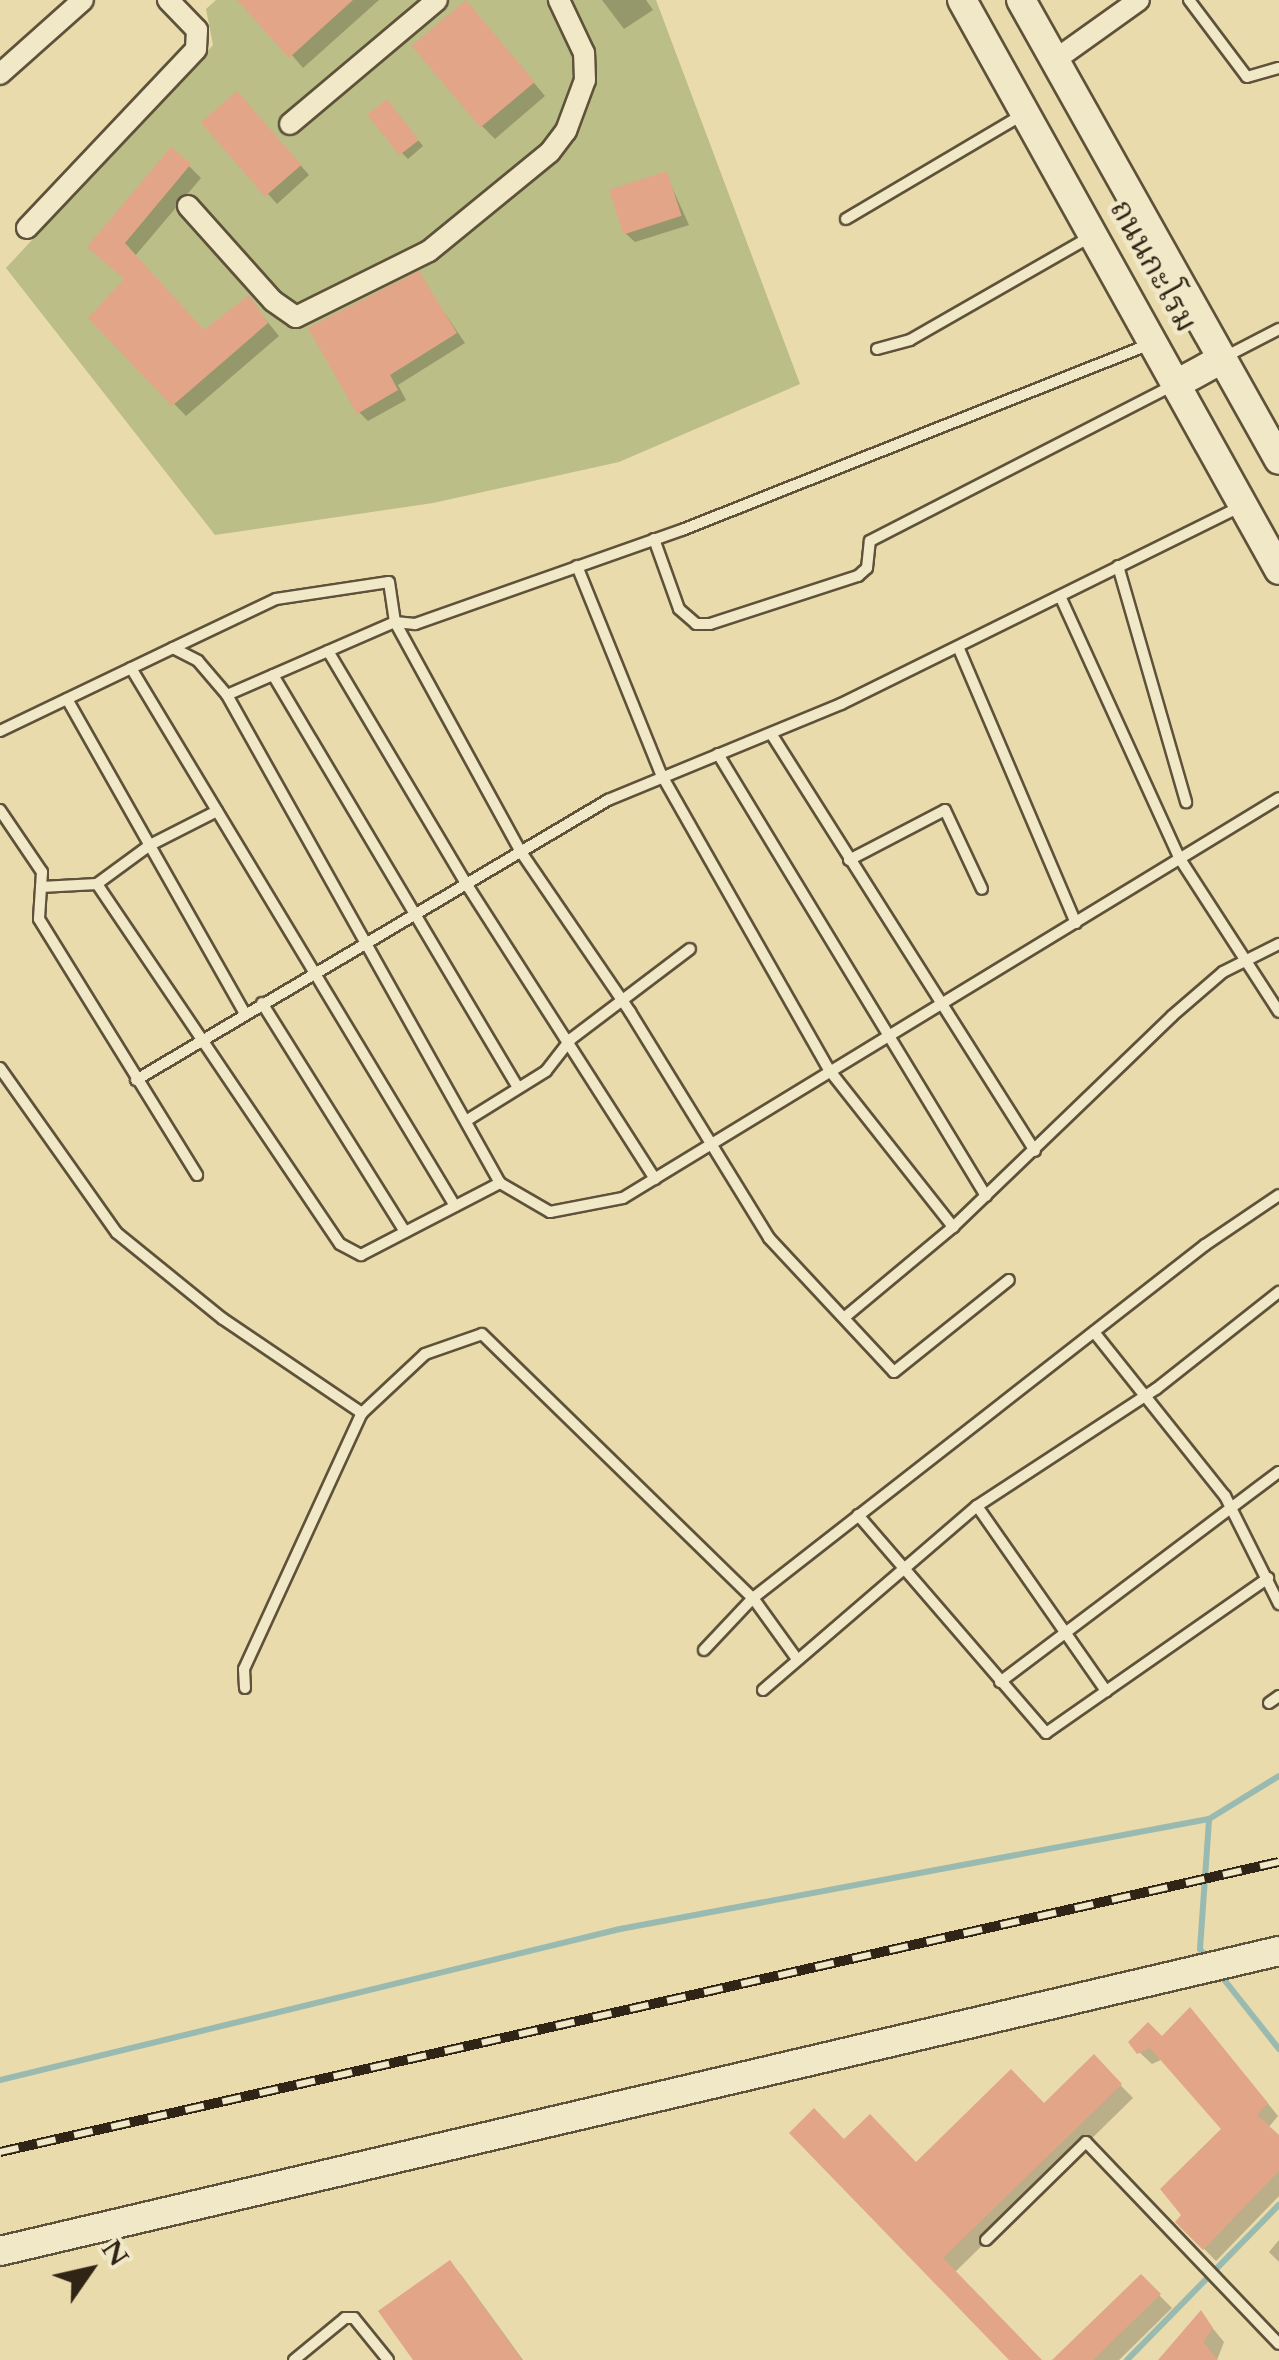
<!DOCTYPE html>
<html>
<head>
<meta charset="utf-8">
<style>
	body { margin:0 }
	#map { position:relative; width:1279px; height:2360px; overflow:hidden; background:#e9dbab; font-family:Cardo,"Noto Serif Thai",serif }
	div>[style] { position:absolute }
	[style*='--x'] { left:calc(var(--x)*1px); top:calc(var(--y)*1px); width:calc(var(--w)*1px); rotate:calc(var(--a)*1deg) }
	.green>* { inset:0; background:#bbbe86 }
	.shadow>* { inset:0; background:#0003 }
	.stream>* { height:6px; margin:-3px; padding:0 3px; transform-origin:3px; border-radius:3px; background:#99bab0 }
	.building>* { inset:0; background:#e3a588; transform-origin:0 0 }
	.roads { filter:drop-shadow(2px 0 #5e523a) drop-shadow(-2px 0 #5e523a) drop-shadow(0 2px #5e523a) drop-shadow(0 -2px #5e523a) }
	.lane>* { height:10px; margin:-5px; padding:0 5px; transform-origin:5px; border-radius:5px; background:#f1e8c8 }
	.street>* { height:20px; margin:-10px; padding:0 10px; transform-origin:10px; border-radius:10px; background:#f1e8c8 }
	.secondary>* { height:28px; margin:-14px; padding:0 14px; transform-origin:14px; border-radius:14px; background:#f1e8c8 }
	.rail>* { height:10px; margin-top:-5px; transform-origin:0; background:repeating-linear-gradient(90deg,#f1e8c8 0 19px,#2f2415 0 38px); box-sizing:border-box; border-block:2px solid #2f2415 }
	span { translate:-50% -50%; white-space:nowrap; text-align:center; line-height:1.15; -webkit-text-stroke:9px #f1e8c8; paint-order:stroke }
	.street-label { font-size:32px; color:#2f2415 }
	.north { position:absolute; left:40px; top:2220px; width:100px; height:100px; -webkit-text-stroke:8px #f1e8c8; paint-order:stroke; rotate:56deg; font-size:28px; font-weight:700; line-height:40px; text-align:center; color:#2f2415 }
	.north::after { content:''; display:block; margin:auto; width:35px; height:45px; background:#2f2415; clip-path:polygon(50% 0,100% 100%,50% 72%,0 100%) }
</style>
</head>
<body>
<div id="map">
	<div class="green">
		<i style="clip-path:polygon(216px 0,656px 0,800px 384px,619px 462px,433px 503px,215px 535px,6px 268px,213px 45px,206px 9px)"></i>
	</div>
	<div class="shadow">
		<i style="clip-path:polygon(245px 0,379px 0,303px 68px)"></i>
		<i style="clip-path:polygon(602px 0,646px 0,653px 10px,624px 29px)"></i>
		<i style="clip-path:polygon(477px 15px,545px 96px,495px 139px,482px 126px)"></i>
		<i style="clip-path:polygon(246px 103px,309px 175px,277px 204px,268px 194px)"></i>
		<i style="clip-path:polygon(392px 108px,423px 146px,408px 159px,402px 153px)"></i>
		<i style="clip-path:polygon(189px 166px,201px 178px,135px 256px,205px 333px,249px 299px,279px 336px,186px 416px,91px 318px,127px 280px,102px 259px)"></i>
		<i style="clip-path:polygon(666px 174px,689px 225px,635px 242px,625px 233px)"></i>
		<i style="clip-path:polygon(418px 274px,465px 343px,398px 385px,406px 400px,368px 421px,359px 412px)"></i>
		<i style="clip-path:polygon(1202px 2022px,1278px 2116px,1268px 2128px,1279px 2139px,1279px 2196px,1216px 2261px,1178px 2222px,1224px 2129px,1163px 2059px,1152px 2064px,1139px 2052px)"></i>
		<i style="clip-path:polygon(1094px 2058px,1133px 2098px,954px 2273px,1039px 2360px,1012px 2360px,844px 2142px,916px 2165px,1044px 2106px)"></i>
		<i style="clip-path:polygon(1279px 2240px,1279px 2262px,1269px 2252px)"></i>
		<i style="clip-path:polygon(450px 2263px,462px 2276px,523px 2360px,416px 2360px)"></i>
		<i style="clip-path:polygon(1141px 2277px,1172px 2308px,1119px 2360px,1056px 2360px)"></i>
		<i style="clip-path:polygon(1201px 2314px,1224px 2342px,1217px 2360px,1161px 2360px)"></i>
	</div>
	<div class="stream">
		<i style="--x:1207;--y:1958;--w:11;--a:-128"></i>
		<i style="--x:1200;--y:1949;--w:130;--a:-86"></i>
		<i style="--x:1218;--y:1972;--w:98;--a:51.6"></i>
		<i style="--x:0;--y:2080;--w:638;--a:-13.69"></i>
		<i style="--x:620;--y:1929;--w:599;--a:-10.58"></i>
		<i style="--x:1209;--y:1819;--w:82;--a:-31.6"></i>
		<i style="--x:1127;--y:2360;--w:217;--a:-45.6"></i>
	</div>
	<div class="building">
		<i style="clip-path:polygon(237px 0,353px 0,289px 58px)"></i>
		<i style="left:466px;top:0;width:107px;height:71px;rotate:50deg"></i>
		<i style="left:237px;top:91px;width:98px;height:48px;rotate:49deg"></i>
		<i style="left:387px;top:99px;width:52px;height:25px;rotate:52deg"></i>
		<i style="clip-path:polygon(171px 147px,191px 164px,125px 243px,204px 330px,249px 295px,268px 323px,172px 406px,88px 318px,124px 279px,87px 247px)"></i>
		<i style="left:667px;top:171px;width:47px;height:61px;rotate:72deg"></i>
		<i style="clip-path:polygon(419px 271px,457px 333px,390px 375px,398px 390px,357px 414px,308px 328px)"></i>
		<i style="clip-path:polygon(1190px 2007px,1268px 2103px,1257px 2115px,1279px 2135px,1279px 2171px,1203px 2250px,1175px 2222px,1181px 2215px,1160px 2189px,1221px 2129px,1150px 2048px,1137px 2054px,1128px 2042px,1148px 2022px,1162px 2036px)"></i>
		<i style="clip-path:polygon(1094px 2054px,1122px 2084px,943px 2258px,1042px 2360px,1009px 2360px,789px 2133px,814px 2108px,844px 2139px,870px 2114px,916px 2162px,1011px 2069px,1044px 2103px)"></i>
		<i style="clip-path:polygon(450px 2260px,522px 2360px,413px 2360px,378px 2311px)"></i>
		<i style="clip-path:polygon(1141px 2274px,1161px 2294px,1093px 2360px,1052px 2360px)"></i>
		<i style="clip-path:polygon(1201px 2310px,1213px 2328px,1203px 2342px,1218px 2360px,1158px 2360px)"></i>
	</div>
	<div class="roads">
		<div class="lane">
			<i style="--x:1189;--y:0;--w:96;--a:53"></i>
			<i style="--x:1247;--y:77;--w:33;--a:-16"></i>
			<i style="--x:846;--y:219;--w:204;--a:-30.6"></i>
			<i style="--x:877;--y:349;--w:34;--a:-15"></i>
			<i style="--x:910;--y:340;--w:207;--a:-29.8"></i>
			<i style="--x:1223;--y:358;--w:63;--a:-27.4"></i>
			<i style="--x:654;--y:539;--w:74;--a:70.3"></i>
			<i style="--x:679;--y:609;--w:23;--a:41"></i>
			<i style="--x:696;--y:624;--w:14;--a:0"></i>
			<i style="--x:710;--y:624;--w:156;--a:-18"></i>
			<i style="--x:858;--y:576;--w:12;--a:-42"></i>
			<i style="--x:867;--y:568;--w:27;--a:-84"></i>
			<i style="--x:870;--y:541;--w:341;--a:-27.2"></i>
			<i style="--x:577;--y:566;--w:224;--a:68"></i>
			<i style="--x:661;--y:774;--w:342;--a:60.4"></i>
			<i style="--x:830;--y:1071;--w:199;--a:51.7"></i>
			<i style="--x:1118;--y:566;--w:246;--a:73.9"></i>
			<i style="--x:1060;--y:596;--w:289;--a:65.5"></i>
			<i style="--x:1180;--y:859;--w:182;--a:57.1"></i>
			<i style="--x:173;--y:648;--w:114;--a:-25.4"></i>
			<i style="--x:276;--y:599;--w:114;--a:-8.6"></i>
			<i style="--x:389;--y:582;--w:40;--a:81.5"></i>
			<i style="--x:395;--y:622;--w:262;--a:61.3"></i>
			<i style="--x:521;--y:852;--w:194;--a:55.7"></i>
			<i style="--x:630;--y:1012;--w:265;--a:58.4"></i>
			<i style="--x:769;--y:1238;--w:183;--a:47"></i>
			<i style="--x:894;--y:1372;--w:147;--a:-38.7"></i>
			<i style="--x:959;--y:649;--w:298;--a:66.9"></i>
			<i style="--x:328;--y:651;--w:272;--a:59.3"></i>
			<i style="--x:467;--y:885;--w:349;--a:57.4"></i>
			<i style="--x:131;--y:668;--w:628;--a:58.94"></i>
			<i style="--x:273;--y:675;--w:480;--a:59.3"></i>
			<i style="--x:227;--y:695;--w:559;--a:60.78"></i>
			<i style="--x:67;--y:699;--w:361;--a:60.5"></i>
			<i style="--x:0;--y:731;--w:192;--a:-25.6"></i>
			<i style="--x:173;--y:648;--w:28;--a:27"></i>
			<i style="--x:198;--y:661;--w:45;--a:49.5"></i>
			<i style="--x:227;--y:695;--w:183;--a:-23.5"></i>
			<i style="--x:395;--y:622;--w:20;--a:6"></i>
			<i style="--x:415;--y:624;--w:283;--a:-19.4"></i>
			<i style="--x:682;--y:530;--w:504;--a:-21.67"></i>
			<i style="--x:772;--y:735;--w:492;--a:57.7"></i>
			<i style="--x:718;--y:754;--w:517;--a:58.77"></i>
			<i style="--x:0;--y:810;--w:75;--a:55.9"></i>
			<i style="--x:42;--y:872;--w:47;--a:93.7"></i>
			<i style="--x:39;--y:919;--w:301;--a:58.3"></i>
			<i style="--x:217;--y:811;--w:75;--a:153.1"></i>
			<i style="--x:150;--y:845;--w:66;--a:143.7"></i>
			<i style="--x:97;--y:884;--w:434;--a:56"></i>
			<i style="--x:340;--y:1244;--w:24;--a:28"></i>
			<i style="--x:361;--y:1255;--w:157;--a:-27.4"></i>
			<i style="--x:500;--y:1183;--w:58;--a:30.1"></i>
			<i style="--x:550;--y:1212;--w:74;--a:-10.9"></i>
			<i style="--x:623;--y:1198;--w:768;--a:-31.37"></i>
			<i style="--x:849;--y:860;--w:108;--a:-27.5"></i>
			<i style="--x:945;--y:810;--w:87;--a:64.9"></i>
			<i style="--x:41;--y:887;--w:56;--a:-3.1"></i>
			<i style="--x:262;--y:1003;--w:270;--a:58"></i>
			<i style="--x:0;--y:1068;--w:202;--a:54.7"></i>
			<i style="--x:117;--y:1233;--w:136;--a:39.1"></i>
			<i style="--x:223;--y:1319;--w:168;--a:34.1"></i>
			<i style="--x:136;--y:1080;--w:549;--a:-30.68"></i>
			<i style="--x:608;--y:800;--w:252;--a:-22.4"></i>
			<i style="--x:841;--y:704;--w:447;--a:-26.3"></i>
			<i style="--x:469;--y:1119;--w:91;--a:-31.9"></i>
			<i style="--x:546;--y:1071;--w:41;--a:-52"></i>
			<i style="--x:571;--y:1039;--w:149;--a:-37.1"></i>
			<i style="--x:845;--y:1317;--w:141;--a:-39.8"></i>
			<i style="--x:953;--y:1227;--w:304;--a:-43.9"></i>
			<i style="--x:1172;--y:1016;--w:67;--a:-40.8"></i>
			<i style="--x:1223;--y:972;--w:63;--a:-26.6"></i>
			<i style="--x:1094;--y:1332;--w:210;--a:51.4"></i>
			<i style="--x:1225;--y:1496;--w:121;--a:63.4"></i>
			<i style="--x:977;--y:1506;--w:226;--a:55.1"></i>
			<i style="--x:858;--y:1515;--w:288;--a:49.2"></i>
			<i style="--x:1046;--y:1733;--w:271;--a:-34.9"></i>
			<i style="--x:704;--y:1650;--w:71;--a:-46.7"></i>
			<i style="--x:753;--y:1598;--w:574;--a:-37.99"></i>
			<i style="--x:1205;--y:1245;--w:89;--a:-34"></i>
			<i style="--x:1000;--y:1682;--w:349;--a:-37"></i>
			<i style="--x:245;--y:1688;--w:19;--a:-93"></i>
			<i style="--x:244;--y:1669;--w:282;--a:-65.3"></i>
			<i style="--x:362;--y:1413;--w:86;--a:-43.1"></i>
			<i style="--x:425;--y:1354;--w:60;--a:-19.3"></i>
			<i style="--x:482;--y:1334;--w:378;--a:44.3"></i>
			<i style="--x:753;--y:1598;--w:75;--a:54.2"></i>
			<i style="--x:763;--y:1690;--w:282;--a:-40.7"></i>
			<i style="--x:977;--y:1506;--w:214;--a:-33.2"></i>
			<i style="--x:1156;--y:1389;--w:157;--a:-38.3"></i>
			<i style="--x:1269;--y:1703;--w:12;--a:-35"></i>
			<i style="--x:986;--y:2240;--w:140;--a:-44.4"></i>
			<i style="--x:1086;--y:2142;--w:279;--a:46.3"></i>
			<i style="--x:294;--y:2360;--w:66;--a:-39.5"></i>
			<i style="--x:345;--y:2318;--w:9;--a:0"></i>
			<i style="--x:354;--y:2318;--w:54;--a:51"></i>
		</div>
		<div class="street">
			<i style="--x:1055;--y:60;--w:103;--a:-35.5"></i>
			<i style="--x:0;--y:74;--w:111;--a:-41.7"></i>
			<i style="--x:290;--y:124;--w:192;--a:-40.1"></i>
			<i style="--x:188;--y:206;--w:127;--a:48.2"></i>
			<i style="--x:273;--y:301;--w:28;--a:35"></i>
			<i style="--x:296;--y:317;--w:148;--a:-26.4"></i>
			<i style="--x:429;--y:251;--w:156;--a:-39.3"></i>
			<i style="--x:550;--y:152;--w:26;--a:-53"></i>
			<i style="--x:566;--y:131;--w:54;--a:-69.6"></i>
			<i style="--x:585;--y:80;--w:27;--a:-92"></i>
			<i style="--x:584;--y:53;--w:59;--a:-115.3"></i>
			<i style="--x:27;--y:228;--w:246;--a:-46.6"></i>
			<i style="--x:196;--y:49;--w:19;--a:-87"></i>
			<i style="--x:197;--y:30;--w:42;--a:-134"></i>
		</div>
		<div class="secondary">
			<i style="--x:962;--y:0;--w:652;--a:60.92"></i>
			<i style="--x:1021;--y:0;--w:527;--a:60.71"></i>
			<i style="--x:1178;--y:383;--w:50;--a:-28.6"></i>
			<i style="--x:0;--y:2251;--w:1314;--a:-13.2"></i>
		</div>
	</div>
	<div class="rail">
		<i style="--x:0;--y:2152;--w:1311;--a:-12.78"></i>
	</div>
	<div class="street-label">
		<span style="left:1153px;top:266px;rotate:61deg">ถนนกะโรม</span>
	</div>
	<div class="north">N</div>
</div>
</body>
</html>
